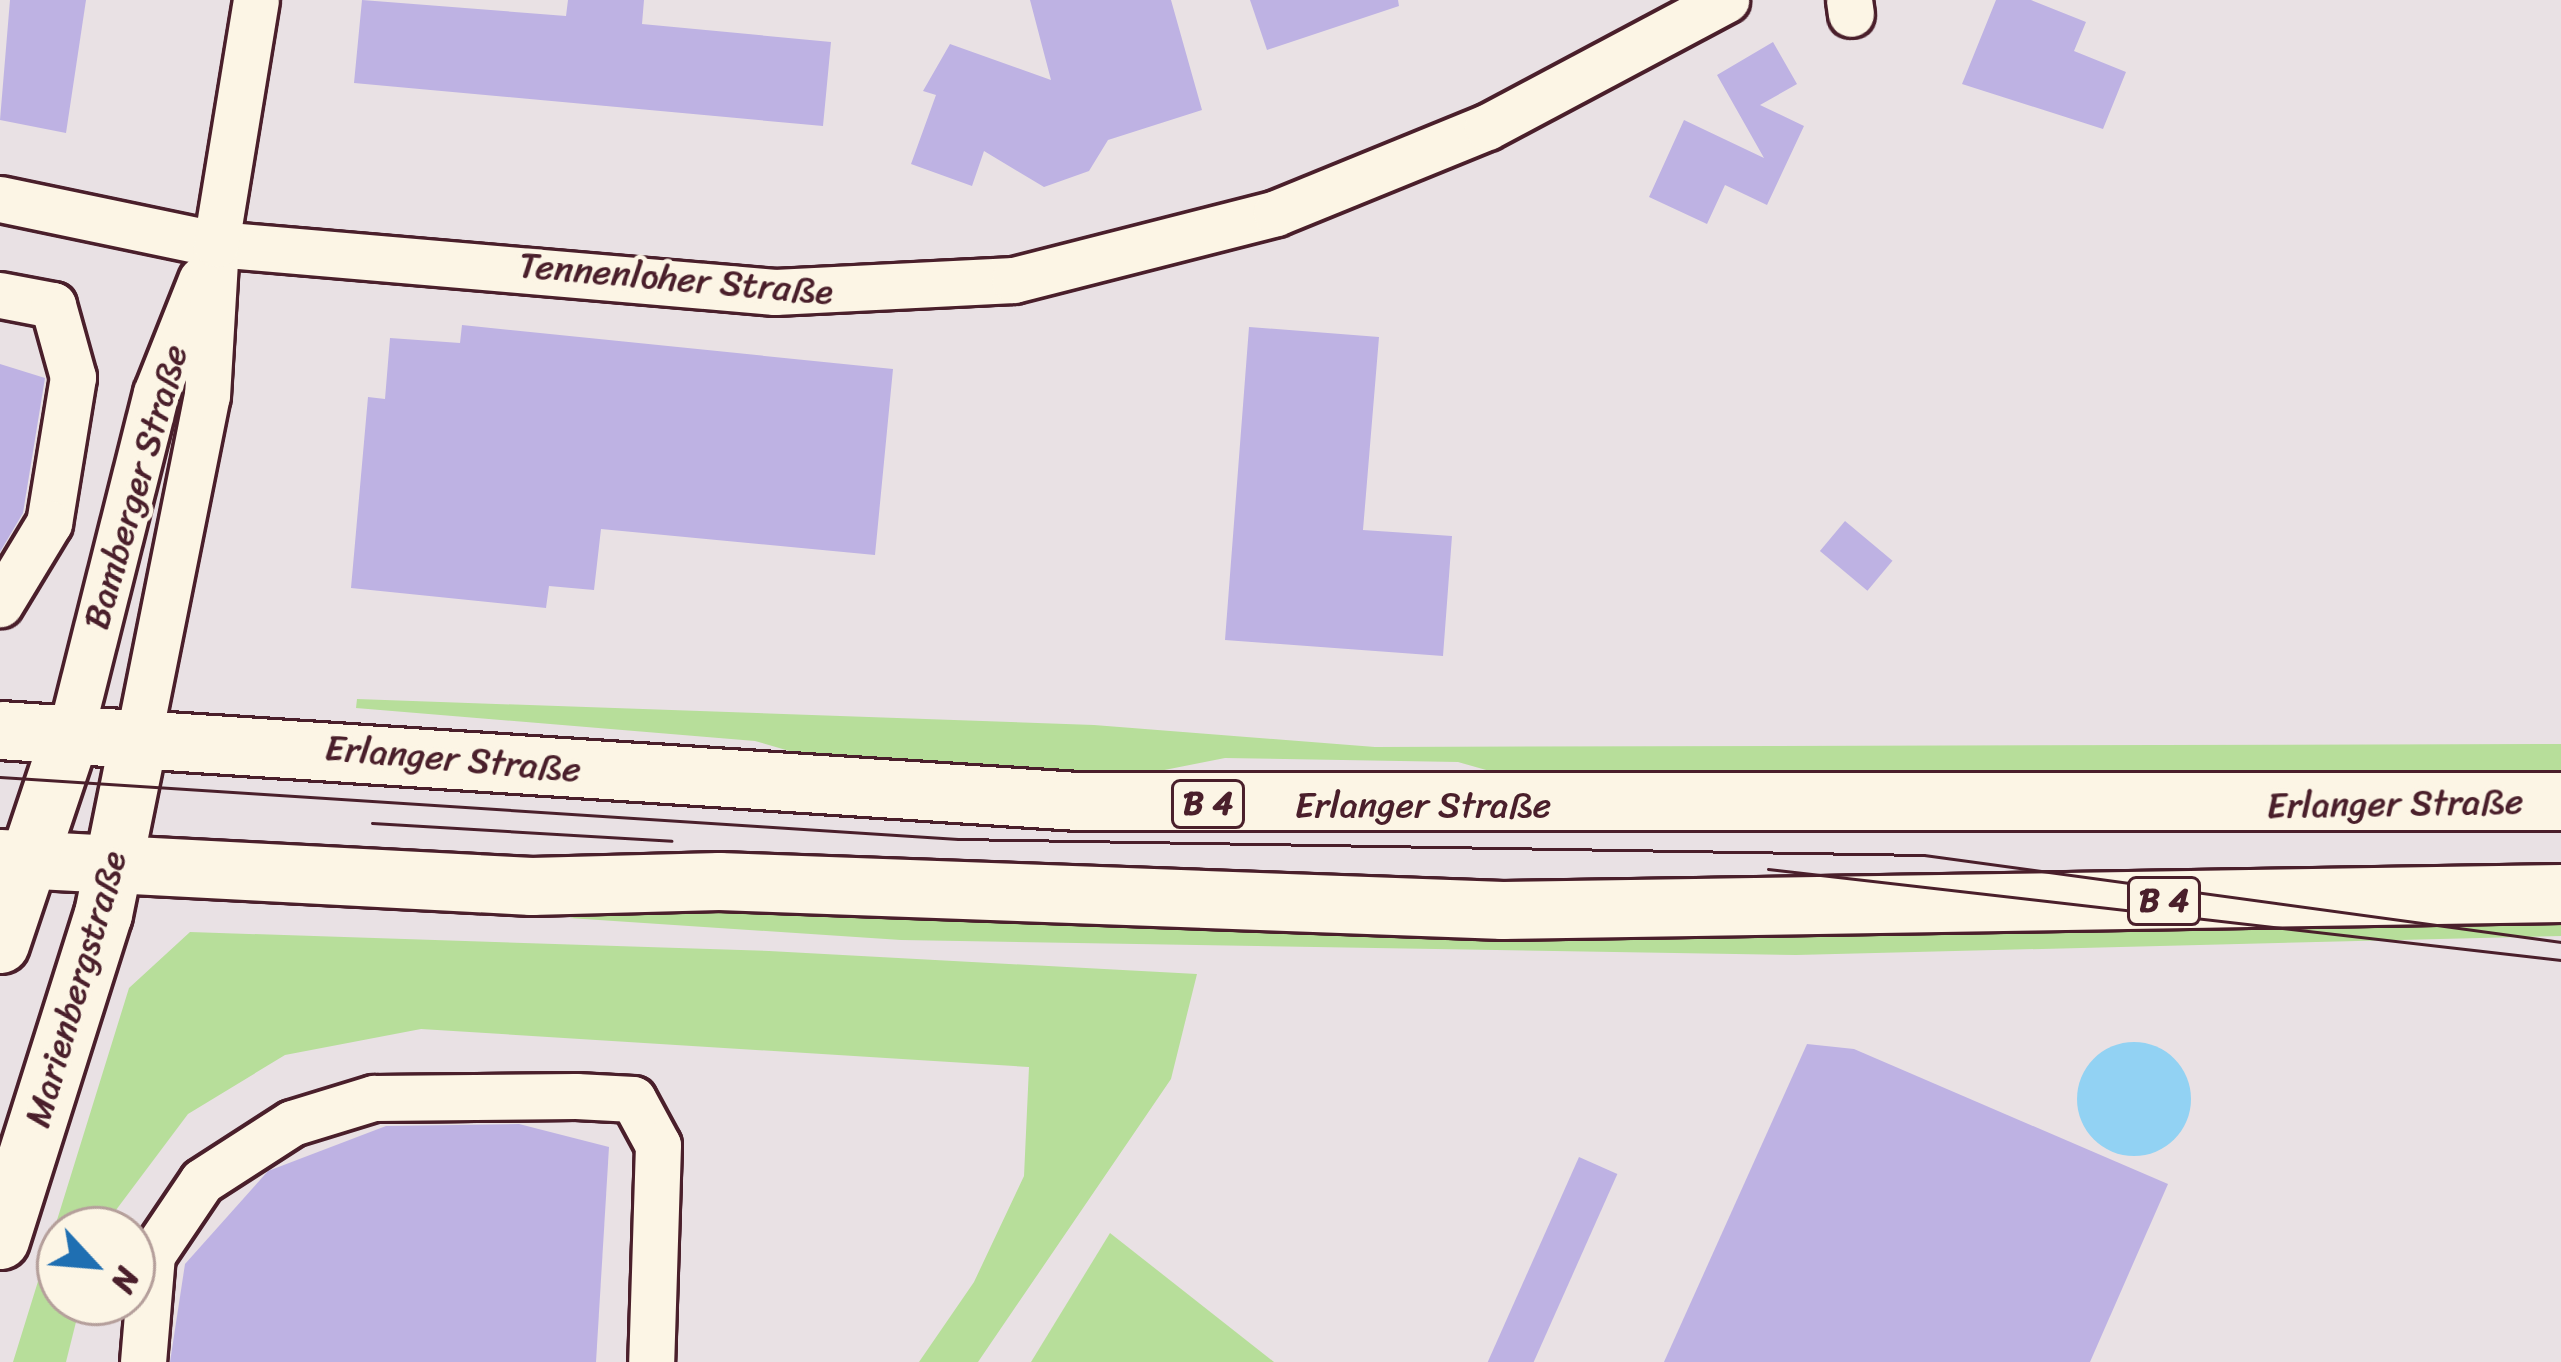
<!DOCTYPE html>
<html>
<head>
<meta charset="utf-8">
<style>
	body { margin:0 }
	#map { position:relative; width:2561px; height:1362px; overflow:hidden; background:#e9e1e4; font-family:Sriracha,sans-serif }
	div>[style] { position:absolute }
	[style*='--x'] { left:calc(var(--x)*1px); top:calc(var(--y)*1px); width:calc(var(--w)*1px); rotate:calc(var(--a)*1deg) }
	.green>* { inset:0; background:#b7de9a }
	.water>* { inset:0; background:#92d2f3 }
	.round { border-radius:50% }
	.building>* { inset:0; background:#beb2e3; transform-origin:0 0 }
	.roads { filter:drop-shadow(3px 0 #4a1f2b) drop-shadow(-3px 0 #4a1f2b) drop-shadow(0 3px #4a1f2b) drop-shadow(0 -3px #4a1f2b) }
	.minor>* { height:45px; margin:-22.5px; padding:0 22.5px; transform-origin:22.5px; border-radius:22.5px; background:#fcf5e5 }
	.major>* { height:57px; margin:-28.5px; padding:0 28.5px; transform-origin:28.5px; border-radius:28.5px; background:#fcf5e5 }
	.tram>* { height:3px; margin:-1.5px; padding:0 1.5px; transform-origin:1.5px; border-radius:1.5px; background:#4a1f2b }
	span { translate:-50% -50%; white-space:nowrap; text-align:center; line-height:1.15; -webkit-text-stroke:9px #fcf5e5; paint-order:stroke }
	.shield-label span { padding:3px 9px; background:#fcf5e5; border:3px solid; border-radius:9px; -webkit-text-stroke-width:0 }
	.shield-label { font-size:33px; color:#4a1f2b; font-weight:700 }
	.street-label { font-size:36px; color:#4a1f2b }
	.north { position:absolute; left:36px; top:1206px; width:120px; height:120px; box-sizing:border-box; background:#fcf5e5; border:3px solid #b59f9b; border-radius:50%; rotate:116deg; font-size:33px; font-weight:700; line-height:48px; text-align:center; color:#4a1f2b }
	.north::after { content:''; display:block; margin:auto; width:42px; height:54px; background:#1f6fb2; clip-path:polygon(50% 0,100% 100%,50% 72%,0 100%) }
</style>
</head>
<body>
<div id="map">
	<div class="green">
		<i style="clip-path:polygon(357px 699px,1094px 725px,1375px 747px,2561px 744px,2561px 778px,1525px 781px,1458px 762px,1225px 758px,1129px 777px,841px 766px,755px 741px,356px 708px)"></i>
		<i style="clip-path:polygon(671px 898px,2561px 911px,2561px 936px,1796px 955px,901px 940px,569px 918px)"></i>
		<i style="clip-path:polygon(190px 932px,769px 951px,1197px 974px,1171px 1079px,978px 1362px,919px 1362px,974px 1282px,1024px 1176px,1029px 1067px,421px 1029px,285px 1055px,188px 1114px,101px 1230px,60px 1230px,60px 1302px,81px 1302px,66px 1362px,13px 1362px,129px 988px)"></i>
		<i style="clip-path:polygon(1110px 1233px,1274px 1362px,1031px 1362px)"></i>
	</div>
	<div class="water">
		<i class="round" style="left:2077px;top:1042px;width:114px;height:114px"></i>
	</div>
	<div class="building">
		<i style="clip-path:polygon(10px 0,86px 0,66px 133px,0 120px)"></i>
		<i style="clip-path:polygon(362px 0,566px 16px,568px 0,644px 0,642px 24px,831px 42px,823px 126px,354px 83px)"></i>
		<i style="clip-path:polygon(1030px 0,1171px 0,1202px 110px,1108px 140px,1089px 171px,1044px 187px,984px 151px,972px 186px,911px 164px,936px 95px,923px 91px,950px 44px,1051px 80px)"></i>
		<i style="clip-path:polygon(1250px 0,1398px 0,1399px 6px,1267px 50px)"></i>
		<i style="clip-path:polygon(1996px 0,2031px 0,2086px 22px,2074px 51px,2126px 72px,2103px 129px,1962px 84px)"></i>
		<i style="clip-path:polygon(1773px 42px,1797px 84px,1760px 105px,1804px 126px,1767px 205px,1725px 185px,1707px 224px,1649px 197px,1684px 120px,1764px 158px,1717px 75px)"></i>
		<i style="clip-path:polygon(462px 325px,893px 369px,875px 555px,601px 529px,594px 590px,549px 586px,546px 608px,351px 588px,368px 397px,385px 399px,390px 338px,460px 343px)"></i>
		<i style="clip-path:polygon(1249px 327px,1379px 337px,1363px 530px,1452px 536px,1443px 656px,1225px 640px)"></i>
		<i style="clip-path:polygon(0 364px,45px 378px,23px 513px,0 552px)"></i>
		<i style="left:1845px;top:521px;width:62px;height:39px;rotate:40deg"></i>
		<i style="clip-path:polygon(1807px 1044px,1854px 1049px,2168px 1184px,2090px 1362px,1664px 1362px)"></i>
		<i style="clip-path:polygon(519px 1124px,609px 1147px,596px 1362px,170px 1362px,185px 1264px,268px 1171px,386px 1126px)"></i>
		<i style="left:1579px;top:1157px;width:42px;height:225px;rotate:24deg"></i>
	</div>
	<div class="roads">
		<div class="minor">
			<i style="--x:1849;--y:0;--w:14;--a:82"></i>
			<i style="--x:0;--y:199;--w:221;--a:11.8"></i>
			<i style="--x:216;--y:244;--w:561;--a:4.91"></i>
			<i style="--x:775;--y:292;--w:239;--a:-2.9"></i>
			<i style="--x:1014;--y:280;--w:270;--a:-14.3"></i>
			<i style="--x:1276;--y:213;--w:228;--a:-22.2"></i>
			<i style="--x:1487;--y:127;--w:271;--a:-28"></i>
			<i style="--x:0;--y:295;--w:54;--a:10.7"></i>
			<i style="--x:53;--y:305;--w:75;--a:74.5"></i>
			<i style="--x:73;--y:377;--w:148;--a:99.3"></i>
			<i style="--x:49;--y:523;--w:95;--a:121.2"></i>
			<i style="--x:70;--y:735;--w:353;--a:-75.9"></i>
			<i style="--x:156;--y:393;--w:122;--a:-68.3"></i>
			<i style="--x:139;--y:735;--w:346;--a:-78.7"></i>
			<i style="--x:207;--y:396;--w:152;--a:-86.6"></i>
			<i style="--x:216;--y:244;--w:247;--a:-80.7"></i>
			<i style="--x:143;--y:1362;--w:107;--a:-85.2"></i>
			<i style="--x:152;--y:1255;--w:89;--a:-56"></i>
			<i style="--x:202;--y:1181;--w:107;--a:-32.8"></i>
			<i style="--x:292;--y:1123;--w:86;--a:-17"></i>
			<i style="--x:374;--y:1098;--w:202;--a:-0.6"></i>
			<i style="--x:576;--y:1096;--w:57;--a:3"></i>
			<i style="--x:633;--y:1099;--w:52;--a:61.5"></i>
			<i style="--x:658;--y:1145;--w:217;--a:91.8"></i>
		</div>
		<div class="major">
			<i style="--x:0;--y:730;--w:1079;--a:3.77"></i>
			<i style="--x:1077;--y:801;--w:1484;--a:0"></i>
			<i style="--x:0;--y:858;--w:532;--a:3.02"></i>
			<i style="--x:531;--y:886;--w:188;--a:-1.5"></i>
			<i style="--x:719;--y:881;--w:784;--a:2.12"></i>
			<i style="--x:1502;--y:910;--w:1059;--a:-0.92"></i>
			<i style="--x:0;--y:944;--w:220;--a:-71.5"></i>
			<i style="--x:0;--y:1240;--w:342;--a:-72.5"></i>
			<i style="--x:103;--y:914;--w:183;--a:-78.6"></i>
		</div>
	</div>
	<div class="tram">
		<i style="--x:0;--y:777;--w:960;--a:3.7"></i>
		<i style="--x:958;--y:839;--w:966;--a:0.95"></i>
		<i style="--x:1924;--y:855;--w:643;--a:7.78"></i>
		<i style="--x:372;--y:823;--w:300;--a:3.4"></i>
		<i style="--x:1768;--y:869;--w:798;--a:6.55"></i>
	</div>
	<div class="shield-label">
		<span style="left:1208px;top:804px">B 4</span>
		<span style="left:2164px;top:901px">B 4</span>
	</div>
	<div class="street-label">
		<span style="left:676px;top:279px;rotate:5deg">Tennenloher Straße</span>
		<span style="left:136px;top:487px;rotate:-74deg">Bamberger Straße</span>
		<span style="left:453px;top:759px;rotate:5deg">Erlanger Straße</span>
		<span style="left:2395px;top:804px;rotate:-1deg">Erlanger Straße</span>
		<span style="left:1423px;top:806px">Erlanger Straße</span>
		<span style="left:76px;top:989px;rotate:-74deg">Marienbergstraße</span>
	</div>
	<div class="north">N</div>
</div>
</body>
</html>
